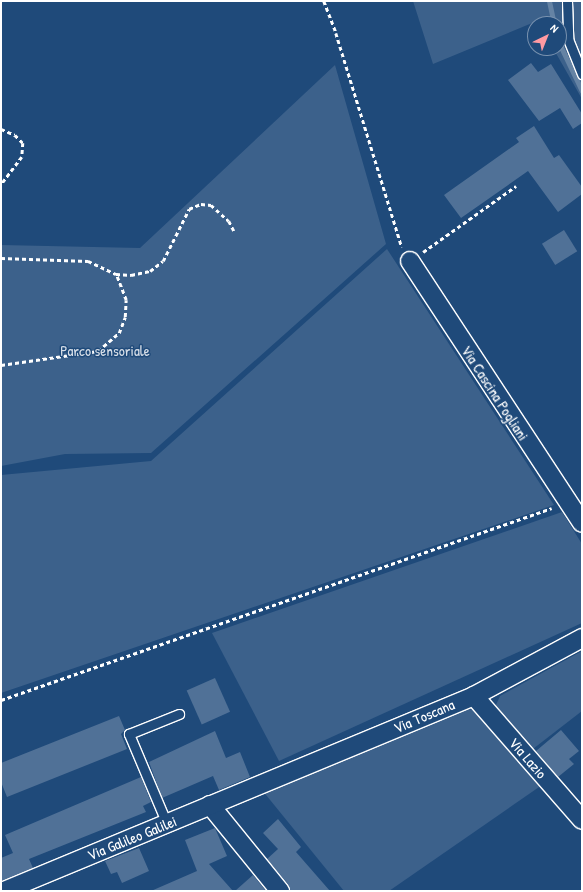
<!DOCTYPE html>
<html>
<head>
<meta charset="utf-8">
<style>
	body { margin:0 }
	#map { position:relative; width:583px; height:892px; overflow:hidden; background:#1f4a7a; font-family:"Patrick Hand",sans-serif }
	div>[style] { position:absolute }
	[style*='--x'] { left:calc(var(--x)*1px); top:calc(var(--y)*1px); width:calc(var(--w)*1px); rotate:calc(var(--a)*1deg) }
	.green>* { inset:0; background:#3c618b }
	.stream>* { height:5px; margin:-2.5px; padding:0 2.5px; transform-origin:2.5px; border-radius:2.5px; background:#6583a4 }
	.building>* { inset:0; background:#507197; transform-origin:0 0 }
	.path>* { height:2.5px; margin-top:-1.25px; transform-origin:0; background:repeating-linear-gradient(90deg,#fff 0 4px,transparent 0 7px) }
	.roads { filter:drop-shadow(1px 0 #fff) drop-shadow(-1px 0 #fff) drop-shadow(0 1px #fff) drop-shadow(0 -1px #fff) }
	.lane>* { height:9px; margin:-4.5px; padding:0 4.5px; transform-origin:4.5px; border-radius:4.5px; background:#1f4a7a }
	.street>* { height:18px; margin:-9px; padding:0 9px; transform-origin:9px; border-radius:9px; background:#1f4a7a }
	span { translate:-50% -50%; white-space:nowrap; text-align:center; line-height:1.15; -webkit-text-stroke:3px #1f4a7a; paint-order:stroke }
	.park-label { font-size:15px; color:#d8dfe8 }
	.street-label { font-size:15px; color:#fff }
	.frame { position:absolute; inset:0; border:2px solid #fff; pointer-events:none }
	.north { position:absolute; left:527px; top:16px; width:40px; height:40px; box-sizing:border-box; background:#1f4a7a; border:1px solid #7992af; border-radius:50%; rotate:43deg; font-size:11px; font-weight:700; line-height:16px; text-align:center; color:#fff }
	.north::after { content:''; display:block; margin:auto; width:14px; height:18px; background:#ff9aa2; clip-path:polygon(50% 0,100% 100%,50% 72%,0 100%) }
</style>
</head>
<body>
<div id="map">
	<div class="green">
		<i style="clip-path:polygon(413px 1px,582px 1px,582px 99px,553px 48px,559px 48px,559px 24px,539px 24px,537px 21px,433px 64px)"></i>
		<i style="clip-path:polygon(335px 65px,386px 244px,151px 453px,65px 454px,1px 466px,1px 245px,140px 248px)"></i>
		<i style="clip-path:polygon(387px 249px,554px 505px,1px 693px,1px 475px,151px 461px)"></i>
		<i style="clip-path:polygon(562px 512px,582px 544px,582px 623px,279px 761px,212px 633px)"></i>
		<i style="clip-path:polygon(582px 651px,582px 711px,529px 752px,498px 718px,496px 705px,500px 696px)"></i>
		<i style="clip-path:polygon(455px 707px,474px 710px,502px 736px,542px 785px,389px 891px,344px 891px,262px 790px)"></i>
	</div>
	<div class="stream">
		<i style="--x:549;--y:1;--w:24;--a:78"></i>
		<i style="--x:559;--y:43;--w:53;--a:64.4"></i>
	</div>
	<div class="building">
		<i style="clip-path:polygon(531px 63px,538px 72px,551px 64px,582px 114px,582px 123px,573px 129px,560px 108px,539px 121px,508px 80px)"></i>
		<i style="clip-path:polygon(534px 126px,554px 158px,559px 155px,582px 187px,582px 194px,558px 212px,528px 171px,461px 218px,444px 195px,519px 142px,516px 138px)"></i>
		<i style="left:564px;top:230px;width:25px;height:26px;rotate:58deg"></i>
		<i style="left:215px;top:678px;width:37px;height:31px;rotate:66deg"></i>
		<i style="clip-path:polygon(119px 716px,125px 730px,121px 734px,127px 749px,7px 797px,1px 782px,1px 763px)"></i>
		<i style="clip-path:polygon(561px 730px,579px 751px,569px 759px,574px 764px,558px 777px,536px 751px)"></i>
		<i style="clip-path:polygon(215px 731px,226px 758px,240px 752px,250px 777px,219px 790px,213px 776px,162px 798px,149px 762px)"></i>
		<i style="clip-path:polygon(141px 777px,151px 802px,143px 806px,146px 812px,29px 859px,33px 868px,1px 881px,1px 858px,13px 853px,5px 835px)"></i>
		<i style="clip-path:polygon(278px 819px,301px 847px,296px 852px,330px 891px,290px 891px,288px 884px,267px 859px,278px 849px,263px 833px)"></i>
		<i style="clip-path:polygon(215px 828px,227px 856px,209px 864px,233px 891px,151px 891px,197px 871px,185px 840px)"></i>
		<i style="clip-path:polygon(139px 848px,149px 871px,122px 883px,117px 872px,111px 874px,105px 861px)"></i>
		<i style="clip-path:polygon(253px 875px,266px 891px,235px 891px)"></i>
	</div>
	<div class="path">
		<i style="--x:324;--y:1;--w:34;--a:69"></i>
		<i style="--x:336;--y:33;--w:224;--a:72.9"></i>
		<i style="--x:1;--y:129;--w:15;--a:23"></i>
		<i style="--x:15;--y:135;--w:11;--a:45"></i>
		<i style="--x:23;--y:143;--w:14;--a:94"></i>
		<i style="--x:22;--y:157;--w:35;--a:127"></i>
		<i style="--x:423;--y:252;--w:114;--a:-35.4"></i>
		<i style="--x:1;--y:258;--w:87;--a:2"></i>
		<i style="--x:88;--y:261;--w:31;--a:25"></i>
		<i style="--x:116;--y:274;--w:15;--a:4"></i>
		<i style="--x:131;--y:275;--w:19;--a:-12"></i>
		<i style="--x:150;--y:271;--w:16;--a:-38"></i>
		<i style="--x:163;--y:261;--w:58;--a:-63.4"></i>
		<i style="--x:189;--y:209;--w:13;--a:-23"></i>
		<i style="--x:201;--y:204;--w:10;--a:6"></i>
		<i style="--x:211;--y:205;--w:24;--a:42"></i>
		<i style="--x:229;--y:221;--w:11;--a:63"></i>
		<i style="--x:1;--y:365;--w:98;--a:-8.2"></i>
		<i style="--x:98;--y:351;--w:28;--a:-41"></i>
		<i style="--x:119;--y:333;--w:17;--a:-69"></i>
		<i style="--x:125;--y:317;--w:17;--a:-87"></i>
		<i style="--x:126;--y:300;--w:28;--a:-111"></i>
		<i style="--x:1;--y:700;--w:583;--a:-19.21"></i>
	</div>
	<div class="roads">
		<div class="lane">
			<i style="--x:567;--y:1;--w:38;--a:88"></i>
			<i style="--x:568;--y:39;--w:38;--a:68"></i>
			<i style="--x:167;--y:824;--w:98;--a:-112.9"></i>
			<i style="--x:129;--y:734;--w:54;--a:-21.8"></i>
		</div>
		<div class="street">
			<i style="--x:410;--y:261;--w:313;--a:56.7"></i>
			<i style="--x:474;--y:696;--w:164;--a:48.9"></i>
			<i style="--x:210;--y:805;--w:111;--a:50.9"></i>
			<i style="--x:4;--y:891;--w:509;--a:-22.53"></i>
			<i style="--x:474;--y:696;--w:123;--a:-28.2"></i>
		</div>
	</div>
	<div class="park-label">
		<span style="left:105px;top:351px">Parco sensoriale</span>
	</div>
	<div class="street-label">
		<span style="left:495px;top:393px;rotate:57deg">Via Cascina Pogliani</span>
		<span style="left:424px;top:716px;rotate:-23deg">Via Toscana</span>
		<span style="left:528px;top:758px;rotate:49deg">Via Lazio</span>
		<span style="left:132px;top:838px;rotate:-22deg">Via Galileo Galilei</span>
	</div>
	<div class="frame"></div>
	<div class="north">N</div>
</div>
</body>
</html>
